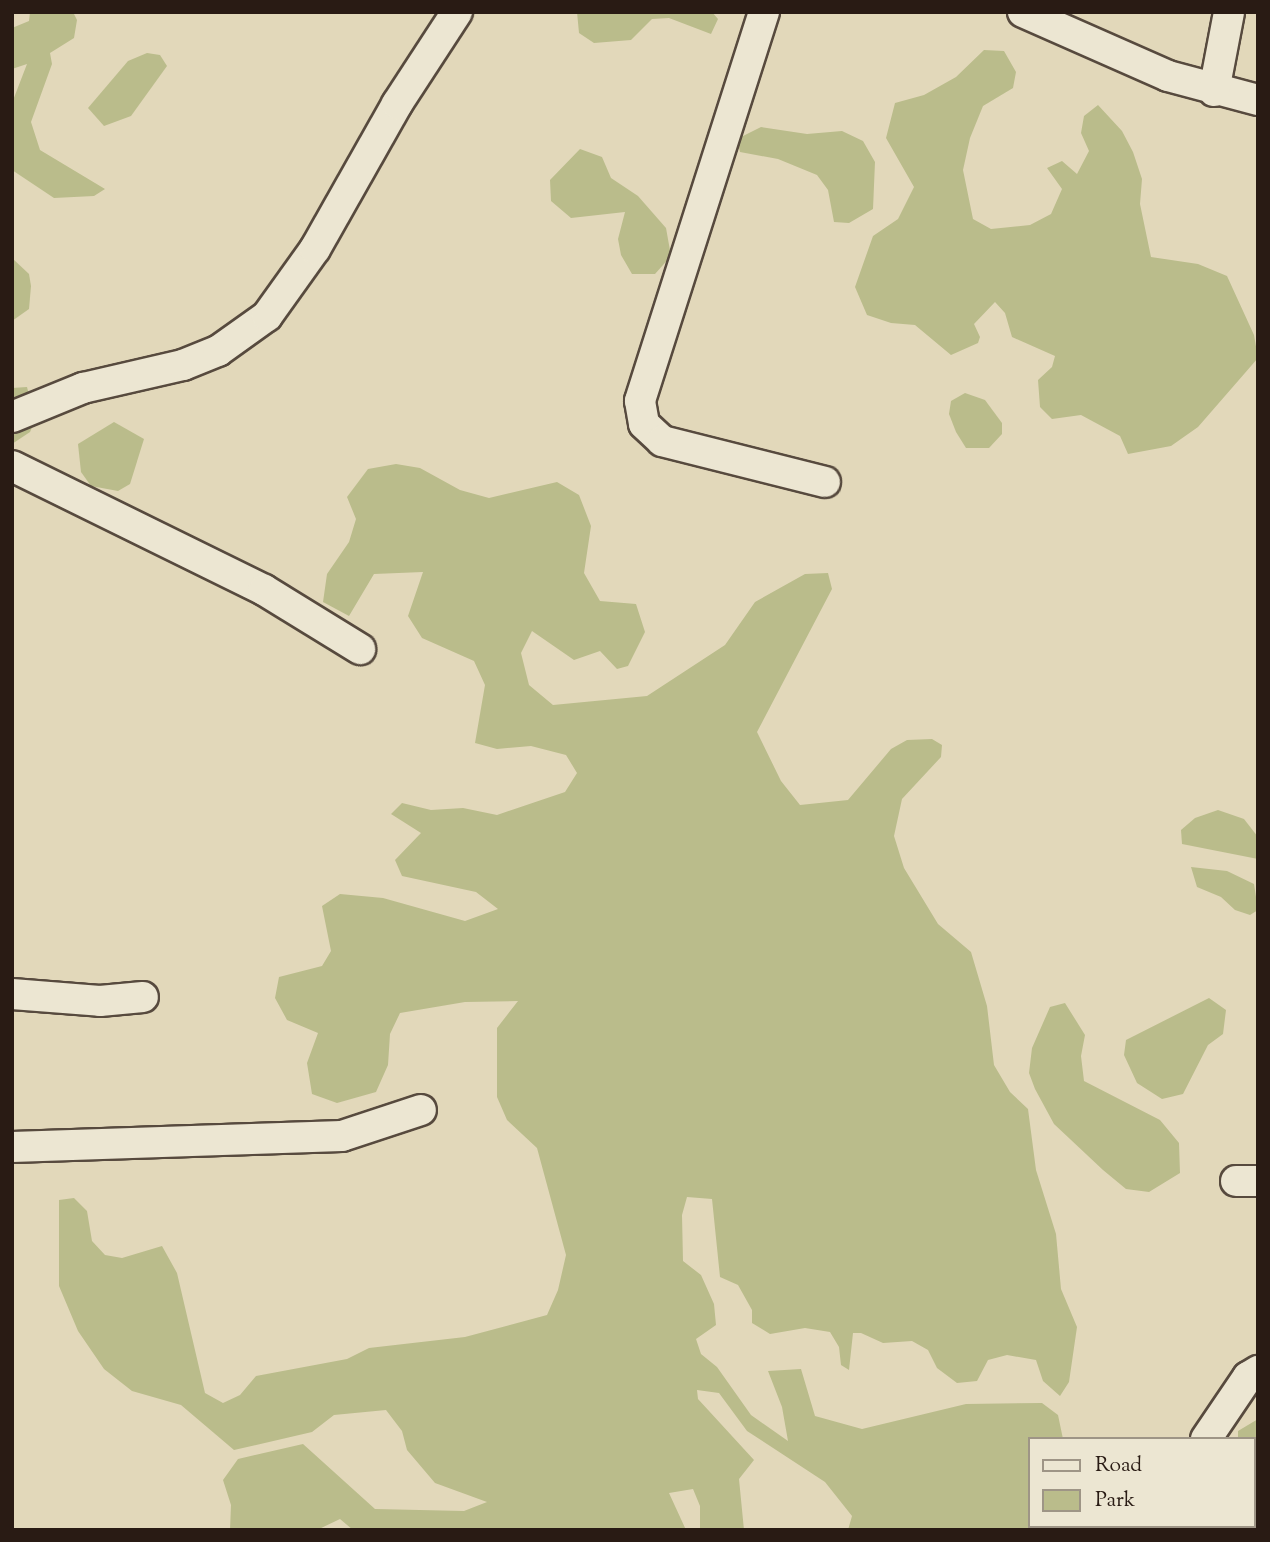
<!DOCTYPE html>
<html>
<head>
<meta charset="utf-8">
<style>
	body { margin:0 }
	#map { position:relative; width:1270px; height:1542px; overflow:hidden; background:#e2d8ba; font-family:"Sorts Mill Goudy",serif }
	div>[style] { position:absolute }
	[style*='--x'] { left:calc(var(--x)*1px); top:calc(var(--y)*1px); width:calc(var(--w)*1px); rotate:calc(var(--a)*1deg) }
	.green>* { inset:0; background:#babc8b }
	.roads { filter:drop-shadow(2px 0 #574a3e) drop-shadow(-2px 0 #574a3e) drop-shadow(0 2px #574a3e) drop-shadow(0 -2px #574a3e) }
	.street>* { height:30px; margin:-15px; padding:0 15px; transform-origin:15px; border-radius:15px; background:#ece6d2 }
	span { translate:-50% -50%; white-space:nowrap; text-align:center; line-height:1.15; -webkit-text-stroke:7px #ece6d2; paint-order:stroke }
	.frame { position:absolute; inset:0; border:14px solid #291b14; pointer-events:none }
	.legend { position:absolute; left:1028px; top:1437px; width:228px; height:91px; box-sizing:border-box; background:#ece6d2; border:2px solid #9e9586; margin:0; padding:9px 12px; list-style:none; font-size:21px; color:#291b14 }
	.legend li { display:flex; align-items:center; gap:14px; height:35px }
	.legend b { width:35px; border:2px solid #9e9586 }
</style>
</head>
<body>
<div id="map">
	<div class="green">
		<i style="clip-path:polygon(30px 12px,73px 12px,77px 20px,74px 38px,50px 53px,52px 64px,31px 122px,40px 150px,105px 189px,94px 196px,54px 198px,12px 170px,12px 103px,27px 64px,12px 69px,12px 28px,29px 21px)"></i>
		<i style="clip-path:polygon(577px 12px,712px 12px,718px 19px,711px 34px,669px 18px,652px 19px,631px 40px,594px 43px,579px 33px)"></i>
		<i style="clip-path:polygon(984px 50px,1004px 51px,1016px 72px,1013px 88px,983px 106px,970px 138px,963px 170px,973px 219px,991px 229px,1030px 225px,1051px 214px,1062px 189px,1047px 168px,1062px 161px,1077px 174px,1089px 151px,1081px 133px,1084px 116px,1098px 105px,1122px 131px,1133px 152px,1142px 179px,1140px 204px,1151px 257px,1198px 264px,1227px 276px,1254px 335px,1258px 358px,1198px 427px,1171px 446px,1128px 454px,1120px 436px,1081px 415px,1052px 419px,1040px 407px,1038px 380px,1052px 367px,1055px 356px,1012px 337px,1005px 313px,995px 302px,974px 324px,980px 337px,978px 343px,951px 355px,915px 325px,891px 323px,867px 315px,855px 287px,873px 236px,898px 219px,914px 187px,886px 138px,895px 103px,924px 95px,956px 77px)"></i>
		<i style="clip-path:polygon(147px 53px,160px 55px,167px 66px,131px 116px,104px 126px,88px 108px,128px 61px)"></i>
		<i style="clip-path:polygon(761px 127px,807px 134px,842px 131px,863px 141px,875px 162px,873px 209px,849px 223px,834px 222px,828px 190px,817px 175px,778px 159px,740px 152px,737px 139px)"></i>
		<i style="clip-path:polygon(580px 149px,602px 157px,611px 178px,638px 196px,666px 228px,671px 256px,655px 274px,632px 274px,621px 255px,618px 239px,625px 212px,571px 218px,551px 201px,550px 180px)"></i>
		<i style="clip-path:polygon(12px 258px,29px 274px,31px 286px,29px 309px,12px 321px)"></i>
		<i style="clip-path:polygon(27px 387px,35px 420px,30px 432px,12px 444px,12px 388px)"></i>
		<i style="clip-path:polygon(965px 393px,985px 400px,1002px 423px,1002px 434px,989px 448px,966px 448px,956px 432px,949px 414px,951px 401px)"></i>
		<i style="clip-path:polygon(114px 422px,144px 439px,130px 484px,118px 491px,91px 486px,81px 472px,78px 444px)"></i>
		<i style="clip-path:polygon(396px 464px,420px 468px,460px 490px,489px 498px,557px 482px,579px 495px,591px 526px,584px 573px,600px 601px,636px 604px,645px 632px,628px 666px,617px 669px,600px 651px,574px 660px,532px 631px,521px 653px,529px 685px,553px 705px,647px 696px,725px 645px,755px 602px,805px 574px,828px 573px,832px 589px,757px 732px,781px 781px,800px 805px,848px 800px,891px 749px,907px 740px,932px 739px,942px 745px,941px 757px,902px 799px,894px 836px,904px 868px,938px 924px,971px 952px,987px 1006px,994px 1065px,1010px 1092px,1028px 1109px,1036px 1170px,1056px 1234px,1061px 1289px,1077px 1327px,1069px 1382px,1060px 1396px,1043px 1381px,1036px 1360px,1007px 1355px,988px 1360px,977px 1381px,957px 1383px,937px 1368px,928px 1350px,912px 1341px,883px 1343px,861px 1333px,853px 1333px,849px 1370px,841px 1365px,839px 1347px,830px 1332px,805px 1328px,770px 1334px,752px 1323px,752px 1310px,738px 1285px,720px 1277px,712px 1199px,687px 1197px,682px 1215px,683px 1261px,701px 1275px,714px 1304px,716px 1325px,696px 1339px,701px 1354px,717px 1367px,751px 1415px,788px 1441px,782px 1407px,768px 1371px,801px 1369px,815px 1416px,862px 1429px,966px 1404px,1042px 1403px,1058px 1415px,1063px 1439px,1030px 1439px,1030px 1526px,1071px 1530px,848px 1530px,852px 1516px,825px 1482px,747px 1431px,719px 1393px,697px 1390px,698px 1399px,754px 1460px,739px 1479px,744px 1530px,700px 1530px,700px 1506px,693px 1489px,669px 1493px,686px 1530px,353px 1530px,340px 1519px,317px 1530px,230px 1530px,231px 1505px,223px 1480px,238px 1459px,303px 1444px,375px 1509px,464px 1511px,487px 1502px,435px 1483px,407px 1450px,402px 1431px,386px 1410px,334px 1415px,312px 1432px,234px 1450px,181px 1405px,132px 1391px,104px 1369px,78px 1331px,59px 1286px,59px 1200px,74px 1198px,87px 1211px,92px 1241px,105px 1255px,122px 1258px,162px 1246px,177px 1273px,205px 1393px,223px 1403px,240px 1395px,256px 1376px,347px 1359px,369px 1348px,465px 1337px,547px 1315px,558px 1290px,566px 1255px,537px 1148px,507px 1120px,497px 1097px,497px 1028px,518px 1001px,465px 1002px,400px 1013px,390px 1034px,388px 1065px,376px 1092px,337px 1103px,312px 1094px,307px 1063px,318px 1033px,287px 1020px,275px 998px,279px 977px,322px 966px,331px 951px,322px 906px,340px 894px,383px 898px,465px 921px,498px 909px,476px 892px,402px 876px,395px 860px,421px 833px,391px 814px,402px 803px,431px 810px,463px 808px,497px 815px,565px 792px,577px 773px,566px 755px,531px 746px,497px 749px,475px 743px,485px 685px,474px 661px,422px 638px,408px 616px,423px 572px,374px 574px,349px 616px,323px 602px,327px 574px,349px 542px,356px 519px,347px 497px,368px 469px)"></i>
		<i style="clip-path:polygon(1218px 810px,1244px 819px,1258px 837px,1258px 859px,1182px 844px,1181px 830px,1195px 818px)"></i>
		<i style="clip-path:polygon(1191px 867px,1227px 871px,1254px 884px,1258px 910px,1250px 915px,1235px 910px,1221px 897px,1197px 887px)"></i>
		<i style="clip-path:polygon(1209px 998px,1226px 1010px,1223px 1034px,1208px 1045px,1183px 1094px,1162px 1099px,1137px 1083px,1124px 1055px,1126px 1040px)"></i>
		<i style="clip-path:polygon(1065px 1003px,1085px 1035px,1081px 1056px,1084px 1081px,1160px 1120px,1179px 1143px,1180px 1173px,1149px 1192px,1126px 1189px,1103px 1170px,1054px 1124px,1035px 1089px,1029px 1073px,1032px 1048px,1050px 1007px)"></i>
		<i style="clip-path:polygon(1258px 1419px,1258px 1530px,1187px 1530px,1254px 1526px,1254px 1439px,1238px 1439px,1238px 1431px)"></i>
	</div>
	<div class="roads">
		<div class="street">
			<i style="--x:764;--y:12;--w:408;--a:107.7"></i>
			<i style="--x:640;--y:401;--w:23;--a:80"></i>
			<i style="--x:644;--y:424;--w:25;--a:43"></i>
			<i style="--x:662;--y:441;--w:168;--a:14.1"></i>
			<i style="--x:1023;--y:12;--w:158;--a:23.8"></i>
			<i style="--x:1168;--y:76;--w:93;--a:14.9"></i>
			<i style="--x:1214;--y:91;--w:80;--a:-79.2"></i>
			<i style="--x:12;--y:417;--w:77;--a:-22.2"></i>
			<i style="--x:83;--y:388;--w:103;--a:-13"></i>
			<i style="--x:183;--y:365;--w:38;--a:-22"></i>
			<i style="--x:218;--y:351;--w:60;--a:-35.5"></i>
			<i style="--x:267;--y:316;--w:82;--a:-54.4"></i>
			<i style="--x:315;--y:249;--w:167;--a:-60.5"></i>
			<i style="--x:397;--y:104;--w:110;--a:-56.9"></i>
			<i style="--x:12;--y:466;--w:281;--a:26.2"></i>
			<i style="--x:264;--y:590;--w:113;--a:31.6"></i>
			<i style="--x:12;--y:994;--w:88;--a:4.5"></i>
			<i style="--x:100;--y:1001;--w:43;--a:-5.3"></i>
			<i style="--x:12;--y:1147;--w:330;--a:-1.9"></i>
			<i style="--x:342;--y:1136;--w:83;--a:-18.2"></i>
			<i style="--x:1236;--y:1181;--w:22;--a:0"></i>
			<i style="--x:1206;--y:1439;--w:75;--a:-55.9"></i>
			<i style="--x:1248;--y:1377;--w:12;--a:-31"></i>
			<i style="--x:1158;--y:1530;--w:4;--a:-76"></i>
		</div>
	</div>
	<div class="frame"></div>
	<ul class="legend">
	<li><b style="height:9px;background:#ece6d2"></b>Road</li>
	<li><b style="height:19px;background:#babc8b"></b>Park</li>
	</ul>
</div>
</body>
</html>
